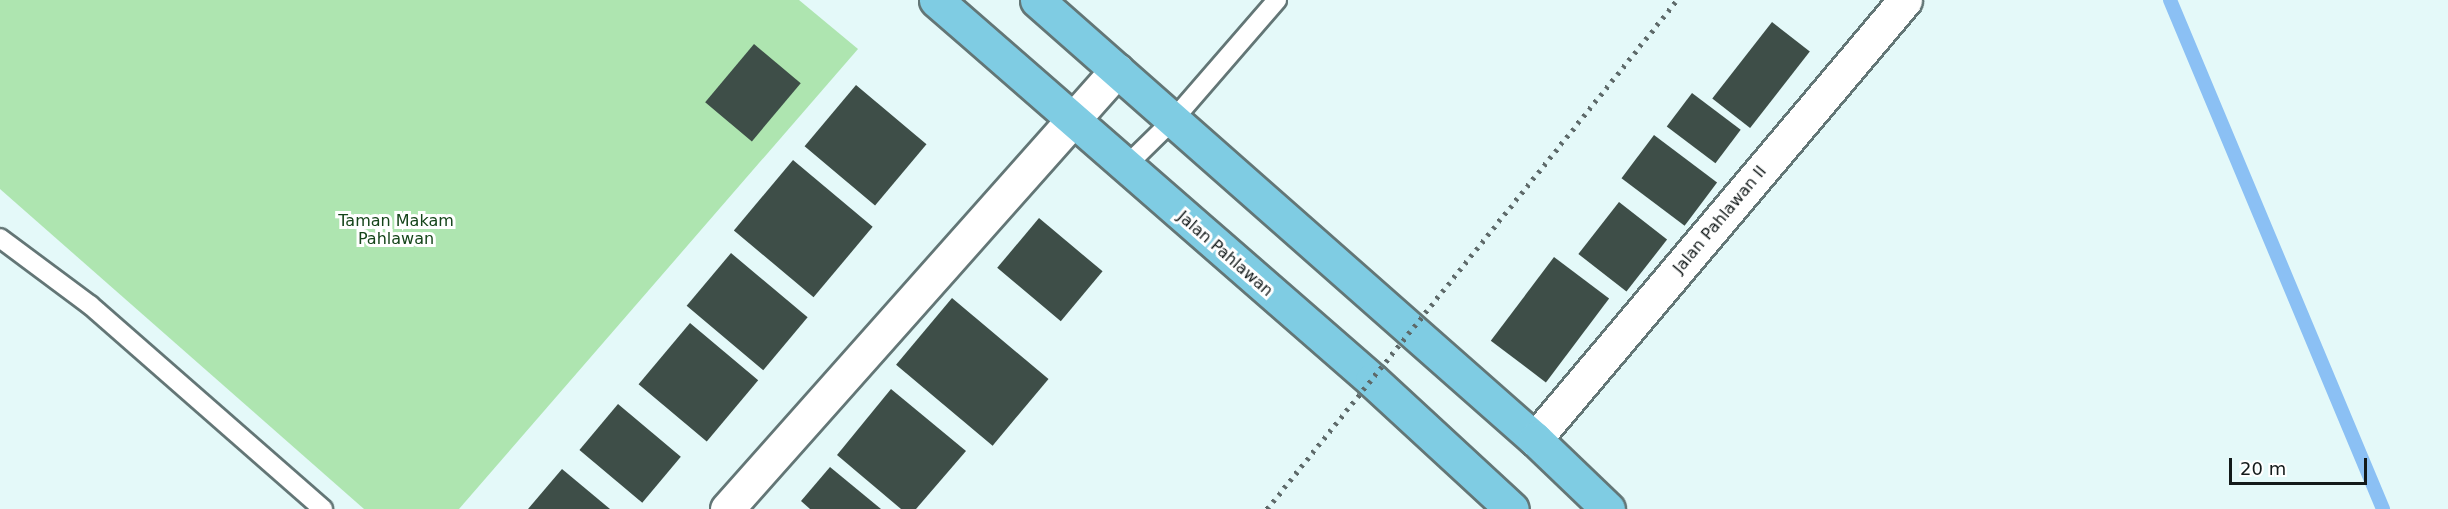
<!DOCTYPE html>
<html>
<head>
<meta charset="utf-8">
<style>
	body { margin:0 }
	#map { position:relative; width:2448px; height:509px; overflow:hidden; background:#e4f9f9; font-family:"DejaVu Sans",sans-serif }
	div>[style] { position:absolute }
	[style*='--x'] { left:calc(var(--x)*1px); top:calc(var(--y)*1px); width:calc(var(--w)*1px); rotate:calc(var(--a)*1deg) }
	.green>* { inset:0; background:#aee5b0 }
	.stream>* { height:14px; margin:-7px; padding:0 7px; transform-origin:7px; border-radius:7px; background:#8bc0f4 }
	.building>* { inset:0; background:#3e4e48; transform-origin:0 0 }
	.roads { filter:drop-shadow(2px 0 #637676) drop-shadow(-2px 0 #637676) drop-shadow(0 2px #637676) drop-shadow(0 -2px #637676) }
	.lane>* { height:18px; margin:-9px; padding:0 9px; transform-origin:9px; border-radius:9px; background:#fff }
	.street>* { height:33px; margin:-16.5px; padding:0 16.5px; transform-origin:16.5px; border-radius:16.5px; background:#fff }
	.primary>* { height:33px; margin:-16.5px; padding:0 16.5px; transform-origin:16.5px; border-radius:16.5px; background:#7fcce3 }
	.rail>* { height:4.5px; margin-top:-2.25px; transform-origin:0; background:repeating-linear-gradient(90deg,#5d6969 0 3px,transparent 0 9px) }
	span { translate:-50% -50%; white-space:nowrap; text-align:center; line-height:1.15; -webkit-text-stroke:6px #fff; paint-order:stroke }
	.street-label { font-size:16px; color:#131a1a }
	.park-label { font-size:16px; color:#15451a }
	.scale { position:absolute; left:2229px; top:458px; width:138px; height:27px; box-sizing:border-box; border:3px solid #131a1a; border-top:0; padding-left:8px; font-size:18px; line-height:21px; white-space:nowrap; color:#131a1a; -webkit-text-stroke:4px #fff; paint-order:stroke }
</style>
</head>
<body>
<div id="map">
	<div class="green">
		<i style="clip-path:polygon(0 0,799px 0,858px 49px,459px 509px,364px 509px,0 189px)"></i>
	</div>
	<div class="stream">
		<i style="--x:2170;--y:0;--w:552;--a:67.29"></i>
	</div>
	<div class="building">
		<i style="left:1772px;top:22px;width:48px;height:97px;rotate:38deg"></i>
		<i style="left:754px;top:44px;width:61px;height:76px;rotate:40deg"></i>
		<i style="left:856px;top:85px;width:92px;height:80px;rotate:40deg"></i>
		<i style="left:1692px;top:93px;width:61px;height:42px;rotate:37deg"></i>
		<i style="left:1654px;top:135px;width:79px;height:54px;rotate:37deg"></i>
		<i style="left:793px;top:160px;width:104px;height:92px;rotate:40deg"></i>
		<i style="left:1619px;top:202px;width:61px;height:66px;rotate:38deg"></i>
		<i style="left:1039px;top:218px;width:83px;height:65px;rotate:40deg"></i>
		<i style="left:731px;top:253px;width:100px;height:69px;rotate:40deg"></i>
		<i style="left:1554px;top:257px;width:69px;height:105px;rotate:37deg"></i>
		<i style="left:952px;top:298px;width:126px;height:87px;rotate:40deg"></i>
		<i style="left:690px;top:323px;width:89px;height:80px;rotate:40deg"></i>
		<i style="clip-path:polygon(891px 389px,966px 451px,916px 509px,901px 509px,837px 455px)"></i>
		<i style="left:618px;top:404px;width:82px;height:60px;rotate:40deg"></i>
		<i style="clip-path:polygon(830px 467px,881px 509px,810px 509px,801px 501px)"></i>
		<i style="clip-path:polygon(562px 469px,610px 509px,528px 509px)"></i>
	</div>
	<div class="roads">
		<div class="lane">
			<i style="--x:1126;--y:166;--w:66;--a:-44.4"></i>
			<i style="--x:1173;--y:120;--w:159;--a:-49.1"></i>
			<i style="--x:0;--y:238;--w:112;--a:36.7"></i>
			<i style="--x:90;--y:305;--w:310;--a:41.2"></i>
		</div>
		<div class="street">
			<i style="--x:1535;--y:439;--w:574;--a:-49.87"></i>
			<i style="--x:727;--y:509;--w:587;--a:-48.38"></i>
		</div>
		<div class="primary">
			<i style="--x:936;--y:0;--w:578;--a:41.07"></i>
			<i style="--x:1372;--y:380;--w:190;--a:42.7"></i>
			<i style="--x:1037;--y:0;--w:664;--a:41.4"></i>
			<i style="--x:1535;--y:439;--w:101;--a:43.8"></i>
		</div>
	</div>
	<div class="rail">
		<i style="--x:1267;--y:509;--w:654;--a:-51.15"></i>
	</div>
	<div class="street-label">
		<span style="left:1720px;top:220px;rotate:-50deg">Jalan Pahlawan II</span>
		<span style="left:1225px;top:254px;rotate:41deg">Jalan Pahlawan</span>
	</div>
	<div class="park-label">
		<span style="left:396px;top:230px">Taman Makam<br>Pahlawan</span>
	</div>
	<div class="scale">20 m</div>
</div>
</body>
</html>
